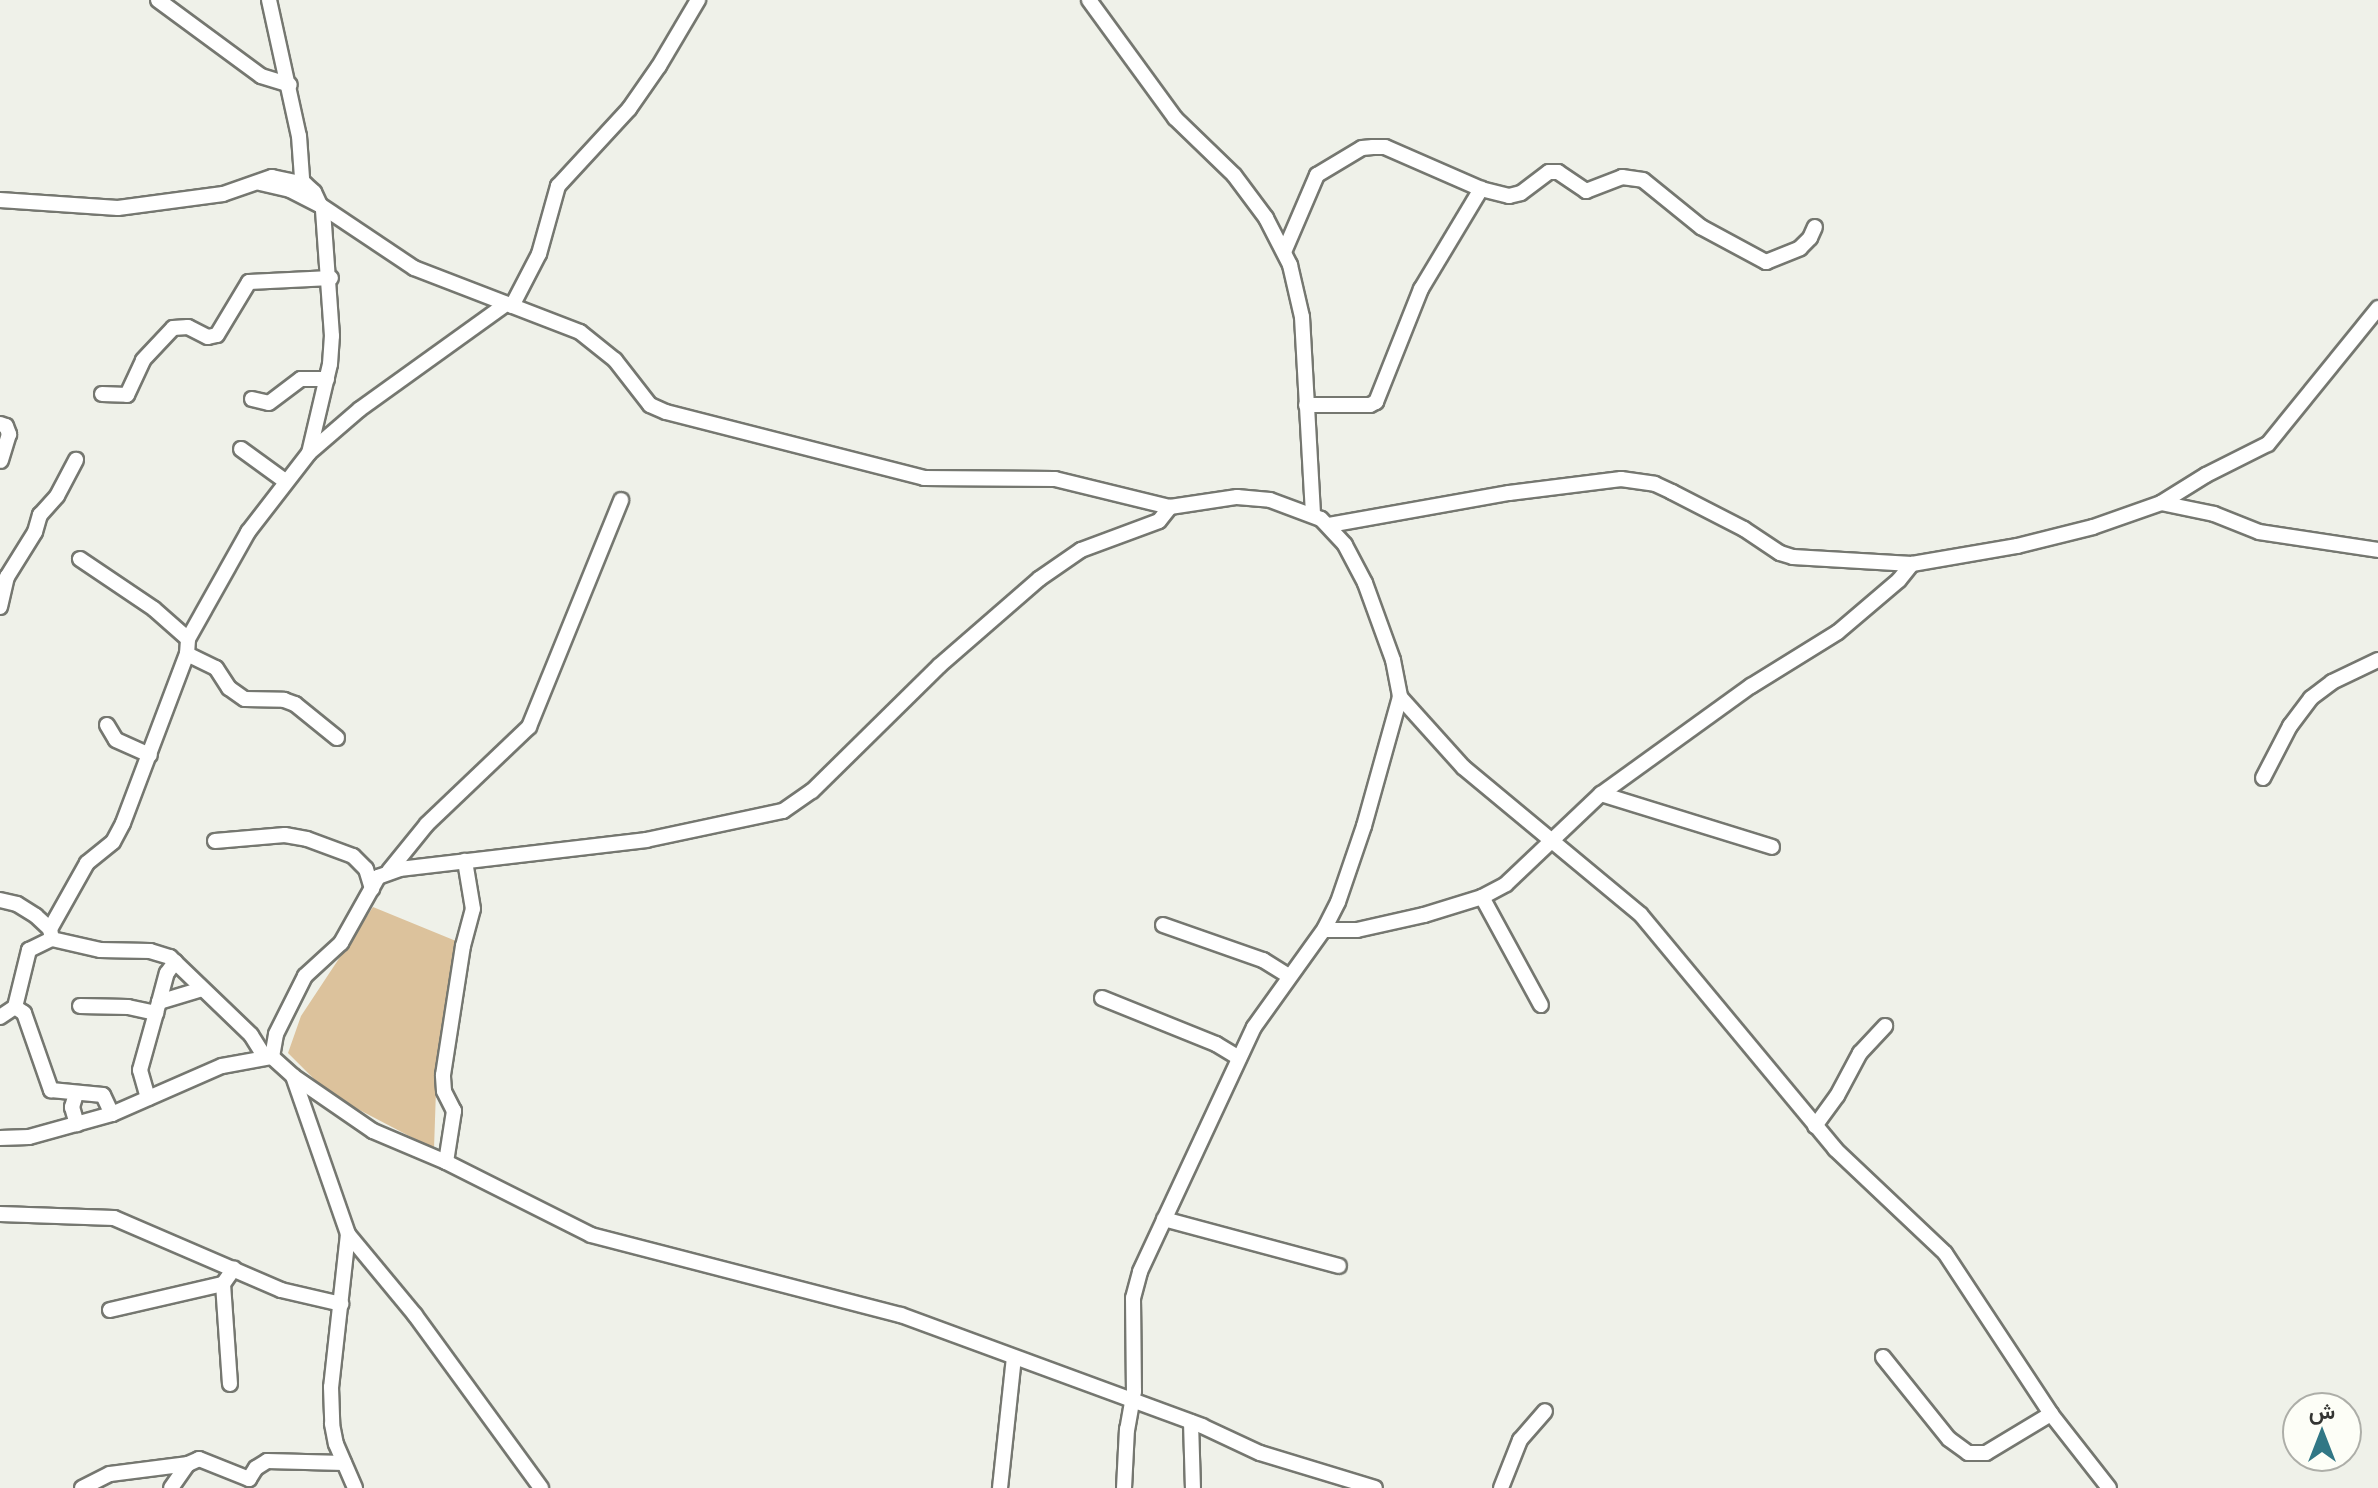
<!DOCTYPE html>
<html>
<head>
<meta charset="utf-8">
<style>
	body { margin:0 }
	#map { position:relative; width:2378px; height:1488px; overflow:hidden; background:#eff1e9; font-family:"Exo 2",Vazirmatn,sans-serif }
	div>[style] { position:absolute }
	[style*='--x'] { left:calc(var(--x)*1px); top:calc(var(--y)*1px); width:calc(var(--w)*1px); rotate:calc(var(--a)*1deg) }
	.green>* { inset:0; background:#dcc29c }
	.roads { filter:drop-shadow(2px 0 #757770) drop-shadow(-2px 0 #757770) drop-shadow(0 2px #757770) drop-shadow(0 -2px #757770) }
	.minor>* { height:14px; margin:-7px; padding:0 7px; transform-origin:7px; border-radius:7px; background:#fff }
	span { translate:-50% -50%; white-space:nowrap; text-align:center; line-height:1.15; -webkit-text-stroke:8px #fdfef7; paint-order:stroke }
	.north { position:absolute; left:2282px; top:1392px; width:80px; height:80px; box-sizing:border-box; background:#fdfef7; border:2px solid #adaea8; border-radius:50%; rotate:0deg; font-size:22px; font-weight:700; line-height:32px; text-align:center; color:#343532 }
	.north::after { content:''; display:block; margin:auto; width:28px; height:36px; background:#317785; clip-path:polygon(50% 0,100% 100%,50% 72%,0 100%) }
</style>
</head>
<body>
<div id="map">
	<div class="green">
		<i style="clip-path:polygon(373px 907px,456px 941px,436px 1090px,434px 1149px,329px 1094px,288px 1053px,301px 1016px)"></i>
	</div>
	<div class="roads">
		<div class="minor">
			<i style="--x:158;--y:0;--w:128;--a:36.4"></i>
			<i style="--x:261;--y:76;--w:30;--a:17"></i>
			<i style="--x:269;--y:0;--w:139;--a:77.6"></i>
			<i style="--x:299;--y:136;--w:56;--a:85.9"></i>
			<i style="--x:1089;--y:0;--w:146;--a:53.9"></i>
			<i style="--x:1175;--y:118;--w:82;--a:44"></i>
			<i style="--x:1234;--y:175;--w:54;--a:53.3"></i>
			<i style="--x:1266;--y:218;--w:53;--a:62.9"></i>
			<i style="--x:1290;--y:265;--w:53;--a:77"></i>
			<i style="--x:1302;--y:317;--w:197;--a:86.8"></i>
			<i style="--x:260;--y:183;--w:31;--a:13"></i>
			<i style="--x:290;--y:190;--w:34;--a:27"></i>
			<i style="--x:320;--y:205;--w:113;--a:33.8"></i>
			<i style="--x:414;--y:268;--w:178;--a:21.1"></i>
			<i style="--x:580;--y:332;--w:45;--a:38.7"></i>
			<i style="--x:615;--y:360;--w:57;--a:52.1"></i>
			<i style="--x:650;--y:405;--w:17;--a:24"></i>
			<i style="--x:666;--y:412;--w:266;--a:14.3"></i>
			<i style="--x:924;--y:478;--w:131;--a:0.4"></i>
			<i style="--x:1055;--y:479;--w:118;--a:13.7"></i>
			<i style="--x:1170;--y:507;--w:68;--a:-8.5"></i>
			<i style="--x:1237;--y:497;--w:33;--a:5"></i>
			<i style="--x:1270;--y:500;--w:54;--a:20.4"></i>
			<i style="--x:1321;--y:519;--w:35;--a:47"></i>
			<i style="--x:1345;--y:545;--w:43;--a:62.2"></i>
			<i style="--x:1365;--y:583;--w:82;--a:70"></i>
			<i style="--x:1393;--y:660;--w:38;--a:79"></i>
			<i style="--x:1400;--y:697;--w:134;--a:105.6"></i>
			<i style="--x:1364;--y:826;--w:80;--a:108.9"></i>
			<i style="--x:1338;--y:902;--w:29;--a:117"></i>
			<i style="--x:1325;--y:928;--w:122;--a:125.6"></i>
			<i style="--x:1254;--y:1027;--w:270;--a:115"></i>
			<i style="--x:1140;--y:1272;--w:27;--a:105"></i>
			<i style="--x:1133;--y:1298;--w:93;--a:89.4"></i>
			<i style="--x:1134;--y:1391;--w:39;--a:100"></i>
			<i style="--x:1127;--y:1429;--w:59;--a:92.9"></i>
			<i style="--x:0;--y:200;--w:118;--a:3.9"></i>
			<i style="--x:118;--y:208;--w:106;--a:-7.6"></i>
			<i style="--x:223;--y:194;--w:52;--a:-19.1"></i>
			<i style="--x:272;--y:177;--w:34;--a:12"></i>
			<i style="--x:305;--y:184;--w:12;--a:42"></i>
			<i style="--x:314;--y:192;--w:14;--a:65"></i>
			<i style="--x:1284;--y:252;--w:84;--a:-66.8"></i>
			<i style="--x:1317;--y:175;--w:52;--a:-31"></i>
			<i style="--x:1362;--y:148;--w:11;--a:-5"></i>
			<i style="--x:1373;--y:147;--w:12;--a:0"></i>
			<i style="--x:1385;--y:147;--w:105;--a:23.6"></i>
			<i style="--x:1481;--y:189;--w:29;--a:14"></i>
			<i style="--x:1509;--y:196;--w:12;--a:-14"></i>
			<i style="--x:1521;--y:193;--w:35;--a:-37"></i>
			<i style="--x:1549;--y:172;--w:9;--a:0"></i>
			<i style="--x:1558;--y:172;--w:34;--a:34"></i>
			<i style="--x:1586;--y:191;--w:39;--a:-21"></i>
			<i style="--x:1622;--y:177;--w:21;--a:8"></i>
			<i style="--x:1643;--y:180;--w:75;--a:39"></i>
			<i style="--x:1701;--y:227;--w:74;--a:28.3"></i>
			<i style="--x:1766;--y:262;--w:37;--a:-22"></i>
			<i style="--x:1800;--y:248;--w:14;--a:-45"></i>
			<i style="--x:1810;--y:238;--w:12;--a:-66"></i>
			<i style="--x:512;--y:306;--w:59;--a:-62.6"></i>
			<i style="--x:539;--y:254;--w:71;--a:-74.4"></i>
			<i style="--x:558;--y:186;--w:105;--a:-47.3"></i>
			<i style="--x:629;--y:109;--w:52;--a:-55.1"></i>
			<i style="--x:659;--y:66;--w:77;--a:-59.4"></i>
			<i style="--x:102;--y:394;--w:25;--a:2"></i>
			<i style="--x:127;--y:395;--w:38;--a:-65"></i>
			<i style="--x:143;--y:360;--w:44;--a:-46.8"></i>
			<i style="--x:173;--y:328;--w:15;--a:-4"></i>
			<i style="--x:188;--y:327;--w:22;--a:27"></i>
			<i style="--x:208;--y:337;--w:9;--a:-13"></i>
			<i style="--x:217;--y:335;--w:62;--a:-58.9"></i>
			<i style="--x:249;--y:282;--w:82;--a:-2.8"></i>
			<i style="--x:252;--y:399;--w:17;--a:13"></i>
			<i style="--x:269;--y:403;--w:40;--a:-37"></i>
			<i style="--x:301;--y:379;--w:26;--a:0"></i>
			<i style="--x:1306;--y:405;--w:64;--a:0"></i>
			<i style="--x:1370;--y:405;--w:7;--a:-27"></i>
			<i style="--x:1376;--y:402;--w:122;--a:-68.3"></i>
			<i style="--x:1421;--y:289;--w:117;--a:-59"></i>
			<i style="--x:0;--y:424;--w:6;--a:18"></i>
			<i style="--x:6;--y:426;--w:9;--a:69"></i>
			<i style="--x:9;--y:434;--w:28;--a:107"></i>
			<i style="--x:241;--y:449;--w:54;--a:36"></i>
			<i style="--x:309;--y:453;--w:67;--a:-40.8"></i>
			<i style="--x:360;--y:409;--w:180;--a:-35.7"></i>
			<i style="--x:2161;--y:503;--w:54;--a:11.7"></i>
			<i style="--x:2214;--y:514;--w:48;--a:21.8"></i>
			<i style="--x:2259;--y:532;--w:120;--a:8.6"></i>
			<i style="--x:1329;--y:525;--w:183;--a:-10.1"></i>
			<i style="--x:1509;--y:493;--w:113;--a:-7.1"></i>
			<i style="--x:1621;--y:479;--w:34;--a:8"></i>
			<i style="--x:1655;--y:484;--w:19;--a:25"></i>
			<i style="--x:1672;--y:492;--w:81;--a:27.2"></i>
			<i style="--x:1744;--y:529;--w:43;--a:33.7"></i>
			<i style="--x:1780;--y:553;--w:14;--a:17"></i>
			<i style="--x:1793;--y:557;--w:119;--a:3.4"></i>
			<i style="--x:1912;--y:564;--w:107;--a:-9.7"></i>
			<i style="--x:2017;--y:546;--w:78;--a:-14"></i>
			<i style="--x:2093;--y:527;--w:72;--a:-19.4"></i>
			<i style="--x:2161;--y:503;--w:53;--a:-31.9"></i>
			<i style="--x:2206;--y:475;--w:69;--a:-26.6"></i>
			<i style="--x:2268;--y:444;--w:175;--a:-51"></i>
			<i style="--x:80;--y:559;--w:89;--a:34"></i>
			<i style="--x:154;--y:609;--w:45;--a:41.4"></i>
			<i style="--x:0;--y:607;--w:31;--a:-77"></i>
			<i style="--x:7;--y:577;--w:53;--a:-58.1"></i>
			<i style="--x:35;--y:532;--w:18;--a:-74"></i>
			<i style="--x:40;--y:515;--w:25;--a:-48"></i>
			<i style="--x:57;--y:496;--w:41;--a:-62.2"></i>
			<i style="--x:187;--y:654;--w:32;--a:26"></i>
			<i style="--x:216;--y:668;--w:24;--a:57"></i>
			<i style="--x:229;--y:688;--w:19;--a:35"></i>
			<i style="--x:245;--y:699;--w:39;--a:1"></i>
			<i style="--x:284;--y:700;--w:12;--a:20"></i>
			<i style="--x:295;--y:704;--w:54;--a:39"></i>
			<i style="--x:1400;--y:697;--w:94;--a:48"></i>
			<i style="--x:1463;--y:767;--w:231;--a:39.7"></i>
			<i style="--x:1641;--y:915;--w:304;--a:50.3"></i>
			<i style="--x:1835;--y:1149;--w:151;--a:43.4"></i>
			<i style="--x:1945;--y:1253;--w:193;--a:56.6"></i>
			<i style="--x:2051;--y:1414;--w:94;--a:51.9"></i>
			<i style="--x:107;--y:725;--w:17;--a:59"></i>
			<i style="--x:116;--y:740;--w:37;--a:24"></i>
			<i style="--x:2263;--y:778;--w:59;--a:-62.6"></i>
			<i style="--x:2290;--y:726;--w:35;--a:-53"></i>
			<i style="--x:2311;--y:698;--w:26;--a:-37"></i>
			<i style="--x:2332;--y:682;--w:51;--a:-25.6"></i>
			<i style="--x:1601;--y:794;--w:179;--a:17.2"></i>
			<i style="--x:215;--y:841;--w:70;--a:-4.9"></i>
			<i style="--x:285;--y:835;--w:22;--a:10"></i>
			<i style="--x:307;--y:839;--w:49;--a:20.3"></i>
			<i style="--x:353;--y:856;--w:18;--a:45"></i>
			<i style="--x:366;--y:869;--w:21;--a:73"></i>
			<i style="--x:389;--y:871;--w:60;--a:-51"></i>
			<i style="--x:427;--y:824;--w:141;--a:-43.6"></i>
			<i style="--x:529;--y:727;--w:245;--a:-67.9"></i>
			<i style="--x:1482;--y:897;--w:123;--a:61.4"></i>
			<i style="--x:0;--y:900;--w:17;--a:13"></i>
			<i style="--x:17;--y:904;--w:22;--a:32"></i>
			<i style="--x:36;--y:916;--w:19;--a:43"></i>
			<i style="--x:50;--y:929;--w:10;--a:79"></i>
			<i style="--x:52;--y:939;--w:49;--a:12.9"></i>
			<i style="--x:100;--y:950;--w:50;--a:1.1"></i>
			<i style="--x:150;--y:951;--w:21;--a:17"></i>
			<i style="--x:170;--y:957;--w:112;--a:43.9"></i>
			<i style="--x:251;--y:1035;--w:26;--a:58"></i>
			<i style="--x:1163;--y:925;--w:106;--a:19.3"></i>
			<i style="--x:1263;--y:960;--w:31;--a:32"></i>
			<i style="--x:50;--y:929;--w:76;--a:-60.7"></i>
			<i style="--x:87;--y:863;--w:33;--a:-39"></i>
			<i style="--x:113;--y:842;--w:21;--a:-62"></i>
			<i style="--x:123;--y:823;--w:181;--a:-69.3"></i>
			<i style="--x:187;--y:654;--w:15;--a:-86"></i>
			<i style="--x:188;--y:639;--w:123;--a:-60.7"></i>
			<i style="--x:248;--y:532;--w:100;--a:-52.3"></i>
			<i style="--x:309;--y:453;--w:91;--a:-76.7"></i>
			<i style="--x:330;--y:364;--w:28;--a:-86"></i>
			<i style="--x:332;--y:336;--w:127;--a:-94.1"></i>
			<i style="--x:1324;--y:930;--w:33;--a:0"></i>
			<i style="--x:1357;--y:930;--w:69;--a:-12.6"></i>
			<i style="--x:1424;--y:915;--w:61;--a:-17.2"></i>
			<i style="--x:1482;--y:897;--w:27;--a:-28"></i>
			<i style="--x:1506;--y:884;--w:131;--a:-43.5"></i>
			<i style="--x:1601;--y:794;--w:185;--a:-35.8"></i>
			<i style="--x:1751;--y:686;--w:102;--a:-31.8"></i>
			<i style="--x:1838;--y:632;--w:80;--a:-40.4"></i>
			<i style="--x:1899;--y:580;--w:21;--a:-51"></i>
			<i style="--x:1102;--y:998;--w:123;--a:22"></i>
			<i style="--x:1216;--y:1044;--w:27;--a:31"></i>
			<i style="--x:159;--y:1002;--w:30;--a:-75"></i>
			<i style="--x:167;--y:973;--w:14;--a:-54"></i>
			<i style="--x:80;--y:1006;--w:48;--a:1.2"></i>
			<i style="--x:128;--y:1007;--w:29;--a:12"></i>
			<i style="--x:15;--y:1007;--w:11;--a:34"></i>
			<i style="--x:24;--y:1013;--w:82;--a:70.7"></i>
			<i style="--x:51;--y:1090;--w:52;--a:5.5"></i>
			<i style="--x:103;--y:1095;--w:21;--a:65"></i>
			<i style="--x:0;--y:1017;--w:18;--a:-34"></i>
			<i style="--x:15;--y:1007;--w:59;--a:-76.2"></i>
			<i style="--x:29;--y:950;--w:25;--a:-26"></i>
			<i style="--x:272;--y:1057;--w:23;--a:-80"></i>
			<i style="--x:276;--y:1034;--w:65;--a:-63.4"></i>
			<i style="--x:305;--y:976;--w:49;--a:-42.5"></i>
			<i style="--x:341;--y:943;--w:76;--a:-60.7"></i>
			<i style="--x:378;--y:877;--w:23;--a:-20"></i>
			<i style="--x:400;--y:869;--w:248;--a:-6.7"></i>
			<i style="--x:646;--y:840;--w:140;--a:-12"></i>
			<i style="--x:783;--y:811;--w:35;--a:-35"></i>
			<i style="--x:812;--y:791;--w:178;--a:-44.5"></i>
			<i style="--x:939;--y:666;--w:133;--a:-41"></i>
			<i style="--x:1039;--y:579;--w:51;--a:-34.6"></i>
			<i style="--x:1081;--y:550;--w:83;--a:-20.4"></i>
			<i style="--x:1159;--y:521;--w:18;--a:-52"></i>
			<i style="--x:293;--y:1076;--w:97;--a:34.5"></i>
			<i style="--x:373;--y:1131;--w:79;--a:23"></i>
			<i style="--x:446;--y:1162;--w:162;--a:26.7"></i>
			<i style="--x:591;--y:1235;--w:320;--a:14.5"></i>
			<i style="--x:901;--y:1315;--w:321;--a:20.2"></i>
			<i style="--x:1202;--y:1426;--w:64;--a:25"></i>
			<i style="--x:1260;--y:1453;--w:120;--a:16.9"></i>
			<i style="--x:76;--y:1094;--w:14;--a:107"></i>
			<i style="--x:72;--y:1107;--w:18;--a:74"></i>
			<i style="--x:148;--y:1098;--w:29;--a:-106"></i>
			<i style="--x:140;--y:1070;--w:71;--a:-74.4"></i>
			<i style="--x:159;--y:1002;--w:45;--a:-16.8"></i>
			<i style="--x:1815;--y:1126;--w:37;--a:-54"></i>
			<i style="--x:1837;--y:1096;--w:49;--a:-61.9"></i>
			<i style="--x:1860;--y:1053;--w:37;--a:-47"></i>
			<i style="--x:0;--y:1138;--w:29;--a:-2"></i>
			<i style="--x:29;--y:1137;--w:86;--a:-15.5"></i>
			<i style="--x:112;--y:1114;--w:120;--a:-23.6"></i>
			<i style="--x:222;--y:1066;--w:51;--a:-10.2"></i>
			<i style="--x:272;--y:1057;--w:28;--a:42"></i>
			<i style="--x:293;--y:1076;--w:167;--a:70.8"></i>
			<i style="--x:348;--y:1234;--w:105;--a:50.4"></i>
			<i style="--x:415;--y:1315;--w:214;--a:53.9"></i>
			<i style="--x:446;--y:1162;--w:52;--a:-81.1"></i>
			<i style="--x:454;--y:1111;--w:22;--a:-117"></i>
			<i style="--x:444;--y:1091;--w:16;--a:-94"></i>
			<i style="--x:443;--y:1075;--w:131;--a:-81.2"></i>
			<i style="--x:463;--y:946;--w:38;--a:-75"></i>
			<i style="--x:473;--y:909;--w:49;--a:-99.5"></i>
			<i style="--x:0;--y:1214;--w:114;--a:2"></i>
			<i style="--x:114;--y:1218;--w:182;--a:23.3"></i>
			<i style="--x:281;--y:1290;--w:62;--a:13.1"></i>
			<i style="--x:1164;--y:1219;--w:181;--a:15"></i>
			<i style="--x:348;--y:1234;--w:154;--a:96.3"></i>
			<i style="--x:331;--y:1387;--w:37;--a:88"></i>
			<i style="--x:332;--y:1424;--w:20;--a:79"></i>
			<i style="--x:336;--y:1444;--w:48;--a:66.6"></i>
			<i style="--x:110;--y:1310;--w:116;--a:-13"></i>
			<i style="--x:1883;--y:1357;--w:105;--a:51.2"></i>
			<i style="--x:1949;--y:1439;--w:24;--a:36"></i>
			<i style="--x:1968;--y:1453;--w:18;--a:0"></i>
			<i style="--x:1986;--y:1453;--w:76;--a:-31"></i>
			<i style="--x:230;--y:1384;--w:100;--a:-94"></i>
			<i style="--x:223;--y:1284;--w:19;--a:-55"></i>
			<i style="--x:1191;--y:1422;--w:66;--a:88.3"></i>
			<i style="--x:82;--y:1488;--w:31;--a:-27"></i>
			<i style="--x:110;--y:1474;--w:79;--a:-7.3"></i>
			<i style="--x:171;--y:1488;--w:29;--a:-55"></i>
			<i style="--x:188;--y:1464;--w:12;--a:-24"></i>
			<i style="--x:199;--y:1459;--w:54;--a:21.8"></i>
			<i style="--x:249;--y:1479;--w:13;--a:-58"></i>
			<i style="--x:256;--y:1468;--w:13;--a:-32"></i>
			<i style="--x:267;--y:1461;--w:77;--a:1.5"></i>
			<i style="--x:1000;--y:1488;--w:131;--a:-83.9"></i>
			<i style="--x:1501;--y:1488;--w:52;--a:-68.4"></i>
			<i style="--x:1520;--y:1440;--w:38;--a:-49"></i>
		</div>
	</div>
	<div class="north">ش</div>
</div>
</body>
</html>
